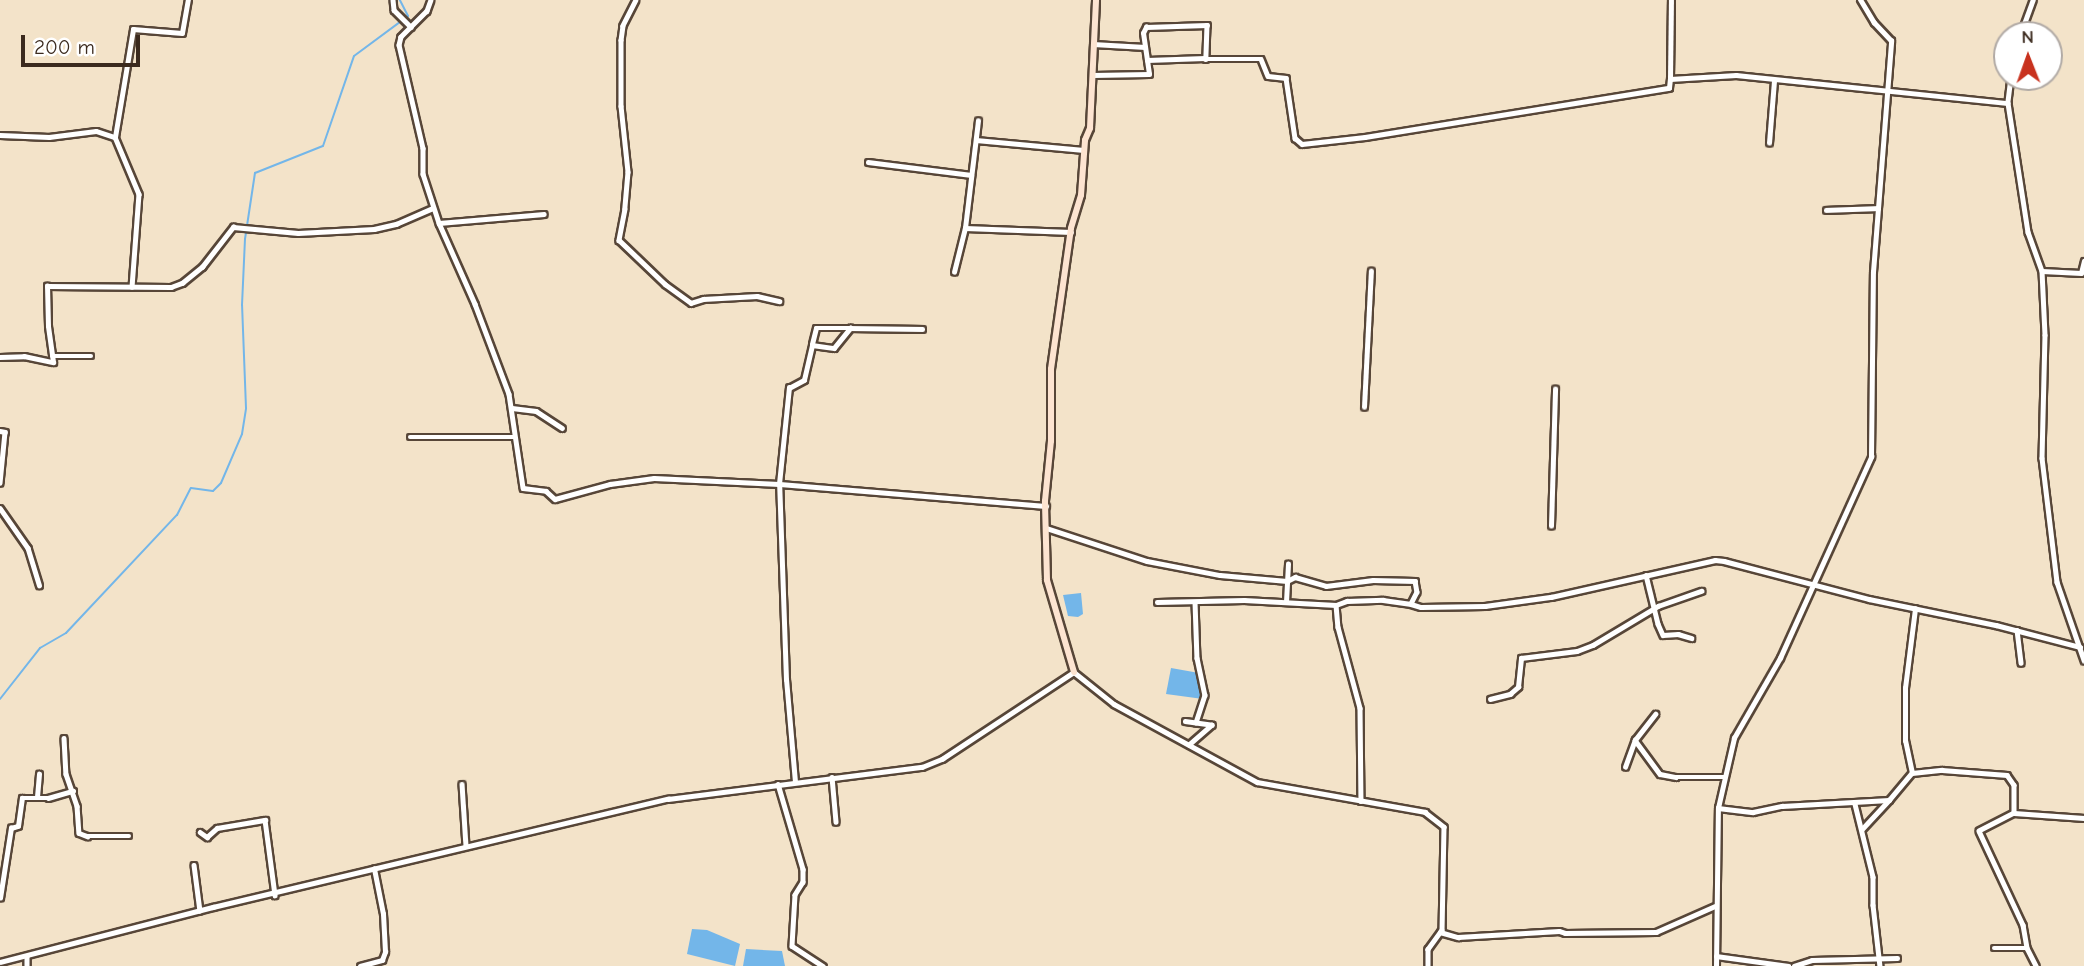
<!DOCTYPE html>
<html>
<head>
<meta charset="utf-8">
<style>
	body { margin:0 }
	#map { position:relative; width:2084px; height:966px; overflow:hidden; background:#f3e3c9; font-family:"Comic Neue",sans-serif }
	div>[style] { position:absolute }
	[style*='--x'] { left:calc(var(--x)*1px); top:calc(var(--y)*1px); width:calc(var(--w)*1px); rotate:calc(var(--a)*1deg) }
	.water>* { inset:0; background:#73b6e9 }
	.stream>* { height:2px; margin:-1px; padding:0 1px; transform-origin:1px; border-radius:1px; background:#73b6e9 }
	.roads { filter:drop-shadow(2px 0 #574638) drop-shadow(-2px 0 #574638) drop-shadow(0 2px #574638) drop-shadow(0 -2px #574638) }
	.street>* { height:4.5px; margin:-2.25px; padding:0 2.25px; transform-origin:2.25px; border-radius:2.25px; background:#fff }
	.secondary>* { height:6px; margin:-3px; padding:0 3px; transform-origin:3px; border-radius:3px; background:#fde4d1 }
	span { translate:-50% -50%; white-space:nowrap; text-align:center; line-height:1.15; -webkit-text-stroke:6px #fff; paint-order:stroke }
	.north { position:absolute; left:1993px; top:21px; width:70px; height:70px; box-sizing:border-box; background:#fff; border:2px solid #b1aaa5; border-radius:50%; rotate:359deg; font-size:19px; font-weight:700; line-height:28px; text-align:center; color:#3b2a1e }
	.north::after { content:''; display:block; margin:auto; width:24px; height:32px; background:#c8321e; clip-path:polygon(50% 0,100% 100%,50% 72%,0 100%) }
	.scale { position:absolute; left:21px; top:35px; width:119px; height:32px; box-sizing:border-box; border:4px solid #3b2a1e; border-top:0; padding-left:9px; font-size:21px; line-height:24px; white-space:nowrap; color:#3b2a1e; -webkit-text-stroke:5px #fff; paint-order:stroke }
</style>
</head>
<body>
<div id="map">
	<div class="water">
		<i style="clip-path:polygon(1081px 593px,1083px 614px,1078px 617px,1068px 616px,1063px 595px)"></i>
		<i style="clip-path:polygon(1171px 668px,1199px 673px,1203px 699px,1166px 694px)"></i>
		<i style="clip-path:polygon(692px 929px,707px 930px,740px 944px,735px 966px,687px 954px)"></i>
		<i style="clip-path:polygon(746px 949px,782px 951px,785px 966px,743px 966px)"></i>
	</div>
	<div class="stream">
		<i style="--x:0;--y:699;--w:65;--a:-51.9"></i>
		<i style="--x:40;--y:648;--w:30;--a:-30"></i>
		<i style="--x:66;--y:633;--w:162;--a:-46.8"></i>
		<i style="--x:177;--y:515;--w:30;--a:-63"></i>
		<i style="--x:191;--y:488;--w:22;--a:8"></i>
		<i style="--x:213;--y:491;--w:11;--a:-45"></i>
		<i style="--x:221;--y:483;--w:53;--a:-66.8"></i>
		<i style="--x:242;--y:434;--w:26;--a:-81"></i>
		<i style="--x:246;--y:408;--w:103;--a:-92.2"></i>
		<i style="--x:242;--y:305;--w:66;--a:-87.4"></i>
		<i style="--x:245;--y:239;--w:67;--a:-81.4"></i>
		<i style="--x:255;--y:173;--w:73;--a:-21.7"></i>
		<i style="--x:323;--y:146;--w:95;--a:-71"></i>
		<i style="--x:354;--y:56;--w:67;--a:-36.5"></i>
		<i style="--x:408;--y:16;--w:18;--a:-117"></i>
	</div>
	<div class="roads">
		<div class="street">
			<i style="--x:393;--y:0;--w:10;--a:84"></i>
			<i style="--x:394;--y:10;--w:24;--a:45"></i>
			<i style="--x:431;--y:0;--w:12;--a:110"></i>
			<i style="--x:427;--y:11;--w:37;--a:135"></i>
			<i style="--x:401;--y:37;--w:8;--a:104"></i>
			<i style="--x:399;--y:45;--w:106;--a:76.9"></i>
			<i style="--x:423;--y:148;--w:26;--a:90"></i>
			<i style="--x:423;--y:174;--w:52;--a:71.9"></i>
			<i style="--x:439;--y:223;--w:89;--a:66"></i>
			<i style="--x:475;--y:304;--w:96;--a:69.3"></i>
			<i style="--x:509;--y:394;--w:95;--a:81.5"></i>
			<i style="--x:523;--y:488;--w:23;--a:7"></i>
			<i style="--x:546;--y:491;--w:12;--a:42"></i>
			<i style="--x:555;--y:499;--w:57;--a:-15.3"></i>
			<i style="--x:610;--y:484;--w:44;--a:-7.8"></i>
			<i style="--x:654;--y:478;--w:125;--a:2.7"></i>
			<i style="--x:779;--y:484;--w:97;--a:-84.1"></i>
			<i style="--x:789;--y:388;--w:17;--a:-28"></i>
			<i style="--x:804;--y:380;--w:36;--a:-77"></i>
			<i style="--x:812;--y:345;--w:22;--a:8"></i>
			<i style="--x:834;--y:348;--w:26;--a:-51"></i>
			<i style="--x:850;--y:328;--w:72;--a:0.8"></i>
			<i style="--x:636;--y:0;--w:29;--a:117"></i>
			<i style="--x:623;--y:26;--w:14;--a:98"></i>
			<i style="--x:621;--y:40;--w:66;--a:90"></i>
			<i style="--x:621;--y:106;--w:66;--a:83.9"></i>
			<i style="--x:628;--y:172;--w:37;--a:95"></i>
			<i style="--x:625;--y:209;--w:32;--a:101"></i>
			<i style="--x:619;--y:240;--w:64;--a:43.7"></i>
			<i style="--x:665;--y:284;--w:32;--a:36"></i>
			<i style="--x:691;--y:303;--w:13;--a:-18"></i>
			<i style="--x:703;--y:299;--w:54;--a:-3.2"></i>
			<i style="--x:757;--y:296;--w:23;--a:13"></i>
			<i style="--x:2020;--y:35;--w:37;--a:-70"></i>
			<i style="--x:1093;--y:44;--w:52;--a:3.3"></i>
			<i style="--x:1147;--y:60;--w:58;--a:-2"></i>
			<i style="--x:1093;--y:75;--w:56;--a:-1"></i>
			<i style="--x:1149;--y:74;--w:41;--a:-98.3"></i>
			<i style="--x:1143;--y:33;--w:7;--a:-63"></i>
			<i style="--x:1146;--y:27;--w:61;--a:-1.9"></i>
			<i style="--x:1207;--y:25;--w:34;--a:92"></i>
			<i style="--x:1206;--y:59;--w:55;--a:0"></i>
			<i style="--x:1261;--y:59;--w:18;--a:68"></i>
			<i style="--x:1268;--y:76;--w:18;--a:6"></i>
			<i style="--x:1286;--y:78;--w:61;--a:81.5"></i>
			<i style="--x:1295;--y:138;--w:9;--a:41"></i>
			<i style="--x:1302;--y:144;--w:63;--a:-6.3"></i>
			<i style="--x:1365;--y:137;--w:308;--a:-9.2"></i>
			<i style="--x:1669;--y:88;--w:9;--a:-84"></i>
			<i style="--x:1670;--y:79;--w:66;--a:-3.5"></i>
			<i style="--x:1736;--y:75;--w:273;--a:5.9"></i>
			<i style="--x:2011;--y:77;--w:26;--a:97"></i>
			<i style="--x:2008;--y:103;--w:131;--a:81.2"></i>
			<i style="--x:2028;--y:232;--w:41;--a:70.3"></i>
			<i style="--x:2042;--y:271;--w:64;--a:87.3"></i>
			<i style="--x:2045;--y:335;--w:123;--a:91.4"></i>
			<i style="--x:2042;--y:458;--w:125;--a:83.1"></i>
			<i style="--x:2057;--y:582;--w:83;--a:70.9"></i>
			<i style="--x:1670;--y:79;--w:79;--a:-89.3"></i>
			<i style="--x:0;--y:135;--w:49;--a:2.3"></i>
			<i style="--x:49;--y:137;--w:47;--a:-7.3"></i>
			<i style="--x:96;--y:131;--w:20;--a:18"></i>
			<i style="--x:115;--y:137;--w:109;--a:-80.5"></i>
			<i style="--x:133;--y:29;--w:49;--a:4.7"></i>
			<i style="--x:182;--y:33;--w:34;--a:-80"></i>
			<i style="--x:115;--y:137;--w:62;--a:67.2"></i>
			<i style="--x:139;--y:194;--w:93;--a:94.3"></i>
			<i style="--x:976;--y:140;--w:108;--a:5.3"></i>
			<i style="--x:1769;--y:143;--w:62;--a:-85.4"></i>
			<i style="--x:868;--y:162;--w:104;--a:7.2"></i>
			<i style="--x:1826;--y:210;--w:52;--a:-2.2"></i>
			<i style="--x:439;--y:223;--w:105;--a:-4.9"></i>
			<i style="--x:965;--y:228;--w:106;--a:2.2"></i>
			<i style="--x:2042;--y:271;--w:39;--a:3"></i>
			<i style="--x:2081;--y:273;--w:12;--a:-76"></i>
			<i style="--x:954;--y:272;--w:45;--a:-76"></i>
			<i style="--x:965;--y:228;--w:108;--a:-83.1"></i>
			<i style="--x:812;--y:344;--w:16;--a:-76"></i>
			<i style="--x:816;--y:328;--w:34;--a:0"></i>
			<i style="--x:52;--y:356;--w:39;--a:0"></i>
			<i style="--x:0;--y:357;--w:24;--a:-2"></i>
			<i style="--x:24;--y:356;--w:30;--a:12"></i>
			<i style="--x:53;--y:362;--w:36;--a:-98"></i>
			<i style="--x:48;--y:326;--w:40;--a:-91.4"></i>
			<i style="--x:47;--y:286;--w:124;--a:0.5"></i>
			<i style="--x:171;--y:287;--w:12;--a:-20"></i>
			<i style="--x:182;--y:283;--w:26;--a:-39"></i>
			<i style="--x:202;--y:267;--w:51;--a:-52.2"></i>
			<i style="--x:233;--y:227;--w:65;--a:5.3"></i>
			<i style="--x:298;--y:233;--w:76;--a:-3"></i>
			<i style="--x:374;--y:229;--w:23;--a:-13"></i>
			<i style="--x:396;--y:224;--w:40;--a:-23.4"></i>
			<i style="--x:1364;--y:407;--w:136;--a:-87.1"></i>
			<i style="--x:512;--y:408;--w:24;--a:7"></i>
			<i style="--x:536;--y:411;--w:31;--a:33"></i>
			<i style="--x:0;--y:431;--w:5;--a:11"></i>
			<i style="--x:5;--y:432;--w:51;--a:95.6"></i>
			<i style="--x:410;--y:437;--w:105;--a:0"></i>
			<i style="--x:0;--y:508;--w:49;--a:55"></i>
			<i style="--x:28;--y:548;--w:39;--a:73"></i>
			<i style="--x:1551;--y:526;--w:137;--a:-88.3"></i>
			<i style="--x:1046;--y:528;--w:106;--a:18.1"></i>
			<i style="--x:1147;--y:561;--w:74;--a:10.9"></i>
			<i style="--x:1220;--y:575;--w:67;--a:5.1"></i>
			<i style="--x:1287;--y:581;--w:9;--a:-27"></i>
			<i style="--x:1295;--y:577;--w:32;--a:16"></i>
			<i style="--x:1326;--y:586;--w:47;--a:-7.3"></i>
			<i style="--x:1373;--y:580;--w:42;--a:1.4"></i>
			<i style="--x:1415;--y:581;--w:11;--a:80"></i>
			<i style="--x:1417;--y:592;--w:13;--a:117"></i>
			<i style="--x:1411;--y:604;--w:10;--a:17"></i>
			<i style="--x:1421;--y:607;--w:64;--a:-0.9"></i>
			<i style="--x:1485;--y:606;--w:67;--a:-7.8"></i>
			<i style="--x:1551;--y:597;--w:168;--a:-12.7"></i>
			<i style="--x:1715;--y:560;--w:9;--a:6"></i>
			<i style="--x:1724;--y:561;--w:150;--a:14.7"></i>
			<i style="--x:1869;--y:599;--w:130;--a:11.6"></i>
			<i style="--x:1996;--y:625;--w:87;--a:14.7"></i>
			<i style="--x:1646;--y:575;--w:50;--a:76.2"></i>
			<i style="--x:1658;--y:624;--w:12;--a:66"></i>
			<i style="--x:1663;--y:635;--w:15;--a:-4"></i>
			<i style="--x:1678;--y:634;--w:14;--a:17"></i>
			<i style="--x:1157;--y:602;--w:87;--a:-1.3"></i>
			<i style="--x:1244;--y:600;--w:92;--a:3.1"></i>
			<i style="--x:1336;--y:605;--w:12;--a:-20"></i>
			<i style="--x:1347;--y:601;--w:36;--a:-2"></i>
			<i style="--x:1383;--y:600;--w:28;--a:8"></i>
			<i style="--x:1195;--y:602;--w:56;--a:88"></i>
			<i style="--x:1197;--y:658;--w:38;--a:78"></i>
			<i style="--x:1205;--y:695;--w:29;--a:108"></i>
			<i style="--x:1286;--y:602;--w:38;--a:-87"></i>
			<i style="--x:1336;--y:605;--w:22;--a:85"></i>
			<i style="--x:1338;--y:627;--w:84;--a:74.8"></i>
			<i style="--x:1360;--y:708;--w:93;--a:89.4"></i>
			<i style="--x:2017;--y:630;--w:33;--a:83"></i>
			<i style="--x:1490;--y:699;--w:21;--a:-14"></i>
			<i style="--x:1510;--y:694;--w:11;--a:-41"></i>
			<i style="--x:1518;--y:687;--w:29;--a:-84"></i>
			<i style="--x:1521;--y:658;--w:56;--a:-7.1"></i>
			<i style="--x:1577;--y:651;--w:17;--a:-21"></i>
			<i style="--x:1593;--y:645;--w:76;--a:-31"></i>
			<i style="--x:1658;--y:606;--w:46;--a:-19.2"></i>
			<i style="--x:1185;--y:721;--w:27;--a:8"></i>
			<i style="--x:1212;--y:725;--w:30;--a:139"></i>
			<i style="--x:64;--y:738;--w:36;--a:87"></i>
			<i style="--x:66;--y:774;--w:34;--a:71"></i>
			<i style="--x:77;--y:806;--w:27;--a:86"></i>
			<i style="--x:79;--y:833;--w:9;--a:21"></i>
			<i style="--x:87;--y:836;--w:42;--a:0"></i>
			<i style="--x:1635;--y:740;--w:42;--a:53.7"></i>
			<i style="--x:1660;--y:774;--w:16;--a:11"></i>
			<i style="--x:1676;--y:777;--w:48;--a:0"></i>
			<i style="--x:1625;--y:767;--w:29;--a:-70"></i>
			<i style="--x:1635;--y:740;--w:33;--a:-52"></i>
			<i style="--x:1912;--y:773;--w:33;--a:-102"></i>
			<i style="--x:1905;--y:741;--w:53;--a:-90"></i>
			<i style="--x:1905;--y:688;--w:80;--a:-82.8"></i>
			<i style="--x:832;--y:777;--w:45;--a:84.9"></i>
			<i style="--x:795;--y:782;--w:102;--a:-95"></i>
			<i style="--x:786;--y:680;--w:196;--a:-92"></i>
			<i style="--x:779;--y:484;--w:268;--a:4.7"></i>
			<i style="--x:462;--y:784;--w:62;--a:86.3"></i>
			<i style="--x:778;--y:784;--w:89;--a:73.6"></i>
			<i style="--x:803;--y:869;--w:13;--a:90"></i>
			<i style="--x:803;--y:882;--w:15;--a:122"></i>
			<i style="--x:795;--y:895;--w:51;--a:93.4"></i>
			<i style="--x:792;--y:946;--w:37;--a:33"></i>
			<i style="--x:37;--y:797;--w:23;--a:-85"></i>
			<i style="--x:1855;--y:804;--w:75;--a:76.1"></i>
			<i style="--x:1873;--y:877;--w:28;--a:90"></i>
			<i style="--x:1873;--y:905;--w:61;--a:83.5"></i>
			<i style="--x:1718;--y:808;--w:35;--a:7"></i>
			<i style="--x:1753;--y:812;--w:30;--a:-12"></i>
			<i style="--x:1782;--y:806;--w:107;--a:-3.2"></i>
			<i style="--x:1889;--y:800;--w:35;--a:-50"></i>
			<i style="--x:1912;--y:773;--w:30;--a:-6"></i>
			<i style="--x:1942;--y:770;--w:65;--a:4.4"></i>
			<i style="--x:2007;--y:775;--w:12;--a:55"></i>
			<i style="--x:2014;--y:785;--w:28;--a:90"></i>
			<i style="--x:2014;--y:813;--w:70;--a:4.1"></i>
			<i style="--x:2014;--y:813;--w:39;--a:153"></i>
			<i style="--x:1979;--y:831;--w:104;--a:64.9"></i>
			<i style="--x:2023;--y:925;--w:23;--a:80"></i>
			<i style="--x:2027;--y:948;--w:20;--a:63"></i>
			<i style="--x:1862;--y:829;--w:40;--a:-47"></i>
			<i style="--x:200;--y:832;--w:9;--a:36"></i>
			<i style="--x:207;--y:837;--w:13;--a:-42"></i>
			<i style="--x:217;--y:828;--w:49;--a:-9.5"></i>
			<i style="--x:265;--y:820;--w:76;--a:82.4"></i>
			<i style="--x:194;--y:865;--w:46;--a:82.6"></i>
			<i style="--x:0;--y:898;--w:71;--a:-81.1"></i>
			<i style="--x:11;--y:828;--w:7;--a:-16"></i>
			<i style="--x:18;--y:826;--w:28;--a:-82"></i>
			<i style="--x:22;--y:798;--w:26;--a:0"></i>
			<i style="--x:48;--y:798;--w:26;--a:-16"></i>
			<i style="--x:1440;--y:932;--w:19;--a:16"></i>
			<i style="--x:1458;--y:937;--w:101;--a:-3.4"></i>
			<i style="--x:1559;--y:931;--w:6;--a:18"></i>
			<i style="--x:1565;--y:933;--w:91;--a:-0.6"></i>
			<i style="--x:1656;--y:932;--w:64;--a:-23.8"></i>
			<i style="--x:1994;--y:948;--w:33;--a:0"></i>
			<i style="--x:1716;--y:956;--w:73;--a:7.9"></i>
			<i style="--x:27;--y:957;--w:9;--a:90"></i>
			<i style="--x:0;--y:962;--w:220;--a:-14.5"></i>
			<i style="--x:213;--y:907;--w:468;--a:-13.4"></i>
			<i style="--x:668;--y:799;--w:256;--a:-7.2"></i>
			<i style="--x:922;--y:767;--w:22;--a:-22"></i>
			<i style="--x:942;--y:759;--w:158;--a:-33.4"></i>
			<i style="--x:1074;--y:672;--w:51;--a:38.7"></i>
			<i style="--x:1114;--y:704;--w:163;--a:28.6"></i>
			<i style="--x:1257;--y:782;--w:171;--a:10.1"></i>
			<i style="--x:1425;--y:812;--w:24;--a:38"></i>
			<i style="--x:1444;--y:827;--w:103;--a:91.1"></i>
			<i style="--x:1442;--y:930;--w:24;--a:126"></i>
			<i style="--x:1428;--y:949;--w:17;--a:90"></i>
			<i style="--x:360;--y:966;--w:23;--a:-15"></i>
			<i style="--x:382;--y:960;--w:9;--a:-69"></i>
			<i style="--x:385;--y:952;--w:38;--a:-93"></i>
			<i style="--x:383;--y:914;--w:46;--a:-101.3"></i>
			<i style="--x:1716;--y:966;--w:158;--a:-89.3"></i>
			<i style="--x:1718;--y:808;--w:72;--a:-77.1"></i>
			<i style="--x:1734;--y:738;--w:92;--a:-60.1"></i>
			<i style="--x:1780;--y:658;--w:221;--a:-65.6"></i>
			<i style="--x:1871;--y:457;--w:185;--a:-89.4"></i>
			<i style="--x:1873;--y:272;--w:232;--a:-85.5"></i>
			<i style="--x:1891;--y:41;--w:25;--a:-133"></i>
			<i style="--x:1874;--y:23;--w:27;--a:-121"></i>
			<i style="--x:1794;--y:966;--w:19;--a:-18"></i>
			<i style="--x:1812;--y:960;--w:85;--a:-1.3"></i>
		</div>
		<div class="secondary">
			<i style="--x:1074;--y:672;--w:96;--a:-106.4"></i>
			<i style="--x:1047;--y:580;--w:79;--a:-91.5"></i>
			<i style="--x:1045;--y:501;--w:60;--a:-84.3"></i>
			<i style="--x:1051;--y:441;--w:72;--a:-90"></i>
			<i style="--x:1051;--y:369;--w:142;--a:-81.9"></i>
			<i style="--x:1071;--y:228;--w:34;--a:-73"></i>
			<i style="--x:1081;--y:195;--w:55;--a:-85.8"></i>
			<i style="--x:1085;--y:140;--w:13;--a:-67"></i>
			<i style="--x:1090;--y:128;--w:128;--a:-87.3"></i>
		</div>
	</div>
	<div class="north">N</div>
	<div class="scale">200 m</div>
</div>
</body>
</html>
